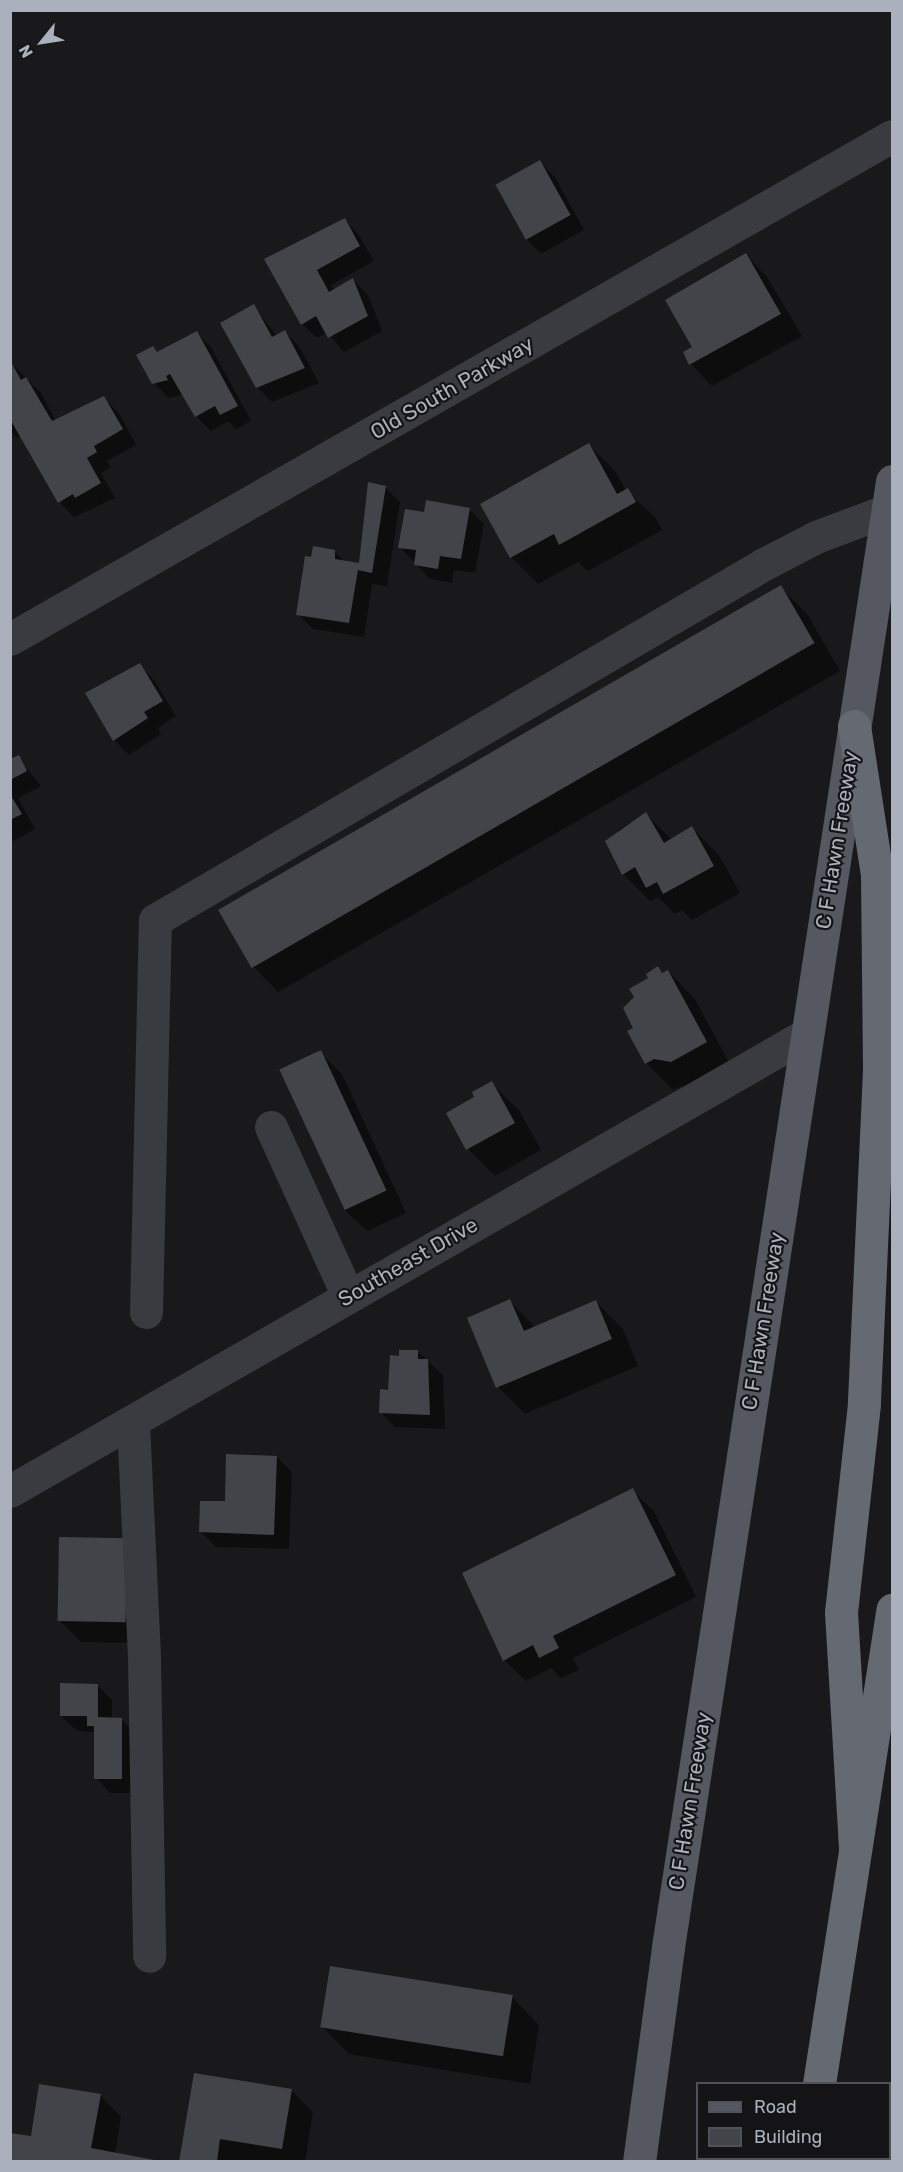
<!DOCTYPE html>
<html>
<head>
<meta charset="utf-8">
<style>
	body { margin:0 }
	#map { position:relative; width:903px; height:2172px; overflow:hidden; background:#19191c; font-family:Rubik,sans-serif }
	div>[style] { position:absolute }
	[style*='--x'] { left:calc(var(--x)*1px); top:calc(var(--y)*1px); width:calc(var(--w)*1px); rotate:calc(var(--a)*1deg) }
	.shadow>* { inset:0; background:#0007 }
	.building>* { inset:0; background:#434449; transform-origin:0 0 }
	.minor>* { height:33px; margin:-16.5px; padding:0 16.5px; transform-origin:16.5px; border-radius:16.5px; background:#3a3b41 }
	.major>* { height:33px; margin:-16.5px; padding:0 16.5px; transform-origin:16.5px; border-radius:16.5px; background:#555860 }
	.highway>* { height:33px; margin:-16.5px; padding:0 16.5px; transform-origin:16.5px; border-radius:16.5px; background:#656972 }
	span { translate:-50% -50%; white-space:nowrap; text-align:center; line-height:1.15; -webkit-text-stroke:4.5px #141417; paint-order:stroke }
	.street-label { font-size:21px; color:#aab0bc }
	.frame { position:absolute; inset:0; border:12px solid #aab0bc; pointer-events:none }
	.legend { position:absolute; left:696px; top:2082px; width:195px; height:78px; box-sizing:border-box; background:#141417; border:2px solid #505259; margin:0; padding:8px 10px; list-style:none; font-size:18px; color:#aab0bc }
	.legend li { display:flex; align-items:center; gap:12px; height:30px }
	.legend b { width:30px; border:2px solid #505259 }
	.north { position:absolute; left:12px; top:12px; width:60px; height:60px; -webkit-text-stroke:4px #141417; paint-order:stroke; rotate:240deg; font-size:16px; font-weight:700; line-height:24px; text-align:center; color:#aab0bc }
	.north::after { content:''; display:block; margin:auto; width:21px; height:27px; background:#aab0bc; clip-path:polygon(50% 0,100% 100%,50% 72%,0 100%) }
</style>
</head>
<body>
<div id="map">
	<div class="shadow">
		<i style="clip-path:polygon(540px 162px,555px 177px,584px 230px,541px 254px,526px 239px)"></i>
		<i style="clip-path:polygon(345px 220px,359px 235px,374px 261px,331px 285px,334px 291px,353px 280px,368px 295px,382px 331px,344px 352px,327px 332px,317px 338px,302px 324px,266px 259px)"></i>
		<i style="clip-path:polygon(746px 255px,767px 277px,802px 336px,712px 386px,691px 364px,694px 348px)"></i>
		<i style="clip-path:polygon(253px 306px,277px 336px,285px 332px,299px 346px,319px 383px,272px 402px,257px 387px,222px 323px)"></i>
		<i style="clip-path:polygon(196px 333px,211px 347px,251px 421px,236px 429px,228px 421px,211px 431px,196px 416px,184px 394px,169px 398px,154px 383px,153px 348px,158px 353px)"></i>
		<i style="clip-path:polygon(11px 363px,41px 393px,56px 421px,104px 398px,119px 413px,136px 445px,107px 461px,111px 467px,101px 473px,115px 498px,74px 517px,59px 502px,21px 435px,17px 438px,10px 431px)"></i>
		<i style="clip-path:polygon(589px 445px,616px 472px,626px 491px,655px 517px,662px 530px,588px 571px,578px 562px,538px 584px,511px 557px)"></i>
		<i style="clip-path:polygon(385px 487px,400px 502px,387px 586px,372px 584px,364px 637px,313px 629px,298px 614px,312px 558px,335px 552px,345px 562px,360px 565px)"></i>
		<i style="clip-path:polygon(469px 509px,484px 524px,475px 573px,454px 570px,452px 583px,430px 579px,400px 547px)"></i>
		<i style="clip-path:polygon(780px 587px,807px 614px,840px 671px,278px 992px,251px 964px)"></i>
		<i style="clip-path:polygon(139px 665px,154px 680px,176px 716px,158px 728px,161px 734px,129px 755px,114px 740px,87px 693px)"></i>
		<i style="clip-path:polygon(18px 757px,41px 786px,18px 798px,35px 829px,14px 841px,10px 837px,10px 761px)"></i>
		<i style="clip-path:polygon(646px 814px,672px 840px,692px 828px,719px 855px,740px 893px,692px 920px,682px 910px,675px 914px,658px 897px,650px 901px,623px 874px,618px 830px)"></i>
		<i style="clip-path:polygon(658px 968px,664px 974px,668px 971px,695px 999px,733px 1070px,699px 1088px,682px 1086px,673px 1090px,646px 1063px,635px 1029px,650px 979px)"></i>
		<i style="clip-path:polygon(320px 1052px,342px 1074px,406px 1213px,367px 1231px,345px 1210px,281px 1070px)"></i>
		<i style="clip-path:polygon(491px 1083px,519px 1110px,541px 1150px,495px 1176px,468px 1149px,476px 1097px)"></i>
		<i style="clip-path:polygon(510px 1301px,536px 1328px,596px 1302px,623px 1329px,638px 1366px,525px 1414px,498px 1387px)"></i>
		<i style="clip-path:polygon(418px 1352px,443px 1375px,445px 1429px,395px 1427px,381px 1412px,400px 1357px)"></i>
		<i style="clip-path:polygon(277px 1457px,292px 1472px,289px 1549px,216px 1547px,201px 1532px)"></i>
		<i style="clip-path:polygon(632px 1490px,654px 1511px,696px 1597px,573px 1658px,579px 1670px,561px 1678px,551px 1668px,526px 1681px,504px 1660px)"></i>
		<i style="clip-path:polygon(60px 1539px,147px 1643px,81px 1642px,59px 1620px)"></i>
		<i style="clip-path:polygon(97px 1685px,112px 1700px,112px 1719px,121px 1719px,136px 1734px,136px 1793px,110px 1793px,96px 1778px,96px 1733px,76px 1730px,61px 1716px)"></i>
		<i style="clip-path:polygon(512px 1997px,539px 2025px,530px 2084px,349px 2054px,322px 2027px)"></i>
		<i style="clip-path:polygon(291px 2090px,313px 2112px,305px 2162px,181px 2162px)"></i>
		<i style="clip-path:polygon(100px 2095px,121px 2117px,115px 2154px,164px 2162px,10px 2162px,32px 2138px)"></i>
	</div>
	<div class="building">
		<i style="left:540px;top:160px;width:63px;height:51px;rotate:61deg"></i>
		<i style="clip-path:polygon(345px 218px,360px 246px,317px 270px,329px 292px,353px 278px,368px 316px,328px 338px,316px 316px,301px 325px,264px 259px)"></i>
		<i style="clip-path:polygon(746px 253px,781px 314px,689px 365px,683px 352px,692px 347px,665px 300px)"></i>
		<i style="clip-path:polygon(254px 304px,272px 337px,285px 330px,305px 368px,256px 388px,220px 323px)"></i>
		<i style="clip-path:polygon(197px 331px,238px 406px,220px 415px,215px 406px,195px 417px,170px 374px,166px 376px,168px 380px,152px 384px,136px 355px,153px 346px,157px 352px)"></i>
		<i style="clip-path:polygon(10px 360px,21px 380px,26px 377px,52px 421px,104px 396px,123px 429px,94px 446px,97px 452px,87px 458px,101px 483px,75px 498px,73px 494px,58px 503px,10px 419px)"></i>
		<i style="clip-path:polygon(589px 443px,617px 494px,628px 488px,636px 502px,559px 545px,554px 534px,510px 558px,480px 504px)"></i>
		<i style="clip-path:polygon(368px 482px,386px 486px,372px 573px,358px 570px,349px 623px,296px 615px,305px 556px,311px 557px,313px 546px,335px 550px,335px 559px,359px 563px)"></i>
		<i style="clip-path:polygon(426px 500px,470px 508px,461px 559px,440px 556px,438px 569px,414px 565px,416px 550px,398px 548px,405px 509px,424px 512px)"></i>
		<i style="left:781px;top:585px;width:67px;height:650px;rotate:60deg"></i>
		<i style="clip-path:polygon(140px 663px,163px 701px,144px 712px,148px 718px,113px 741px,85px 693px)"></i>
		<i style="clip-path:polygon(19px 755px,27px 771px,10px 780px,10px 759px)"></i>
		<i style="clip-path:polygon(10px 794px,22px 814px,10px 820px)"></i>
		<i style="clip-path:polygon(646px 812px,664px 843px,692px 826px,714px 866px,663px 894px,657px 882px,646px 888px,635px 867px,622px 875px,605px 841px)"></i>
		<i style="clip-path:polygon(658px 966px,662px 973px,668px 970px,707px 1042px,671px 1062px,654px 1059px,645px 1064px,627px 1031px,633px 1028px,623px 1008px,634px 997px,629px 989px,648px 978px,646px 974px)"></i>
		<i style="left:321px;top:1050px;width:155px;height:46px;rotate:65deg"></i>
		<i style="clip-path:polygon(492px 1081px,515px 1123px,466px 1150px,446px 1113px,474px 1097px,472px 1092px)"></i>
		<i style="clip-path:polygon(510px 1299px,524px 1331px,596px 1300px,612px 1339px,496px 1388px,467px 1318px)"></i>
		<i style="clip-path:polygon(399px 1350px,418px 1350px,418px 1359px,428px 1359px,430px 1415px,379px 1413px,380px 1389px,388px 1390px,390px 1355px,399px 1356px)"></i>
		<i style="clip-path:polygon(226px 1454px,277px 1456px,274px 1535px,199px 1532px,200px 1501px,225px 1501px)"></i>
		<i style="clip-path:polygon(633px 1488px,676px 1575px,553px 1636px,559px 1648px,539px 1658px,533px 1645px,503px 1661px,462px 1573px)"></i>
		<i style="left:59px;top:1537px;width:68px;height:84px;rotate:1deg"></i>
		<i style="clip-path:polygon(60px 1683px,98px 1684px,98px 1717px,122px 1718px,122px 1779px,94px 1779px,94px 1726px,87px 1726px,87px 1716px,60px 1716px)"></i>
		<i style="left:330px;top:1966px;width:185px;height:62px;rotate:9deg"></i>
		<i style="clip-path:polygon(194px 2073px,292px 2089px,282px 2149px,220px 2139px,217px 2162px,179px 2162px)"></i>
		<i style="clip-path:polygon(39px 2084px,101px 2094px,91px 2148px,165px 2162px,10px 2162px,10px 2133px,31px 2136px)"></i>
	</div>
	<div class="minor">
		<i style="--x:10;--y:639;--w:1015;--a:-29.7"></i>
		<i style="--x:271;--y:1127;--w:186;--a:65.5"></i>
		<i style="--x:146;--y:1312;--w:392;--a:-88.7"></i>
		<i style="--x:155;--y:920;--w:705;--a:-30.31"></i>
		<i style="--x:764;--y:564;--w:59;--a:-27.4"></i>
		<i style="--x:816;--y:537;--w:77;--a:-20.6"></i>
		<i style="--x:133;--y:1423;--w:235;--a:87.3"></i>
		<i style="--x:144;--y:1658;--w:298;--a:89"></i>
		<i style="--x:10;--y:1491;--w:919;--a:-29.83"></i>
	</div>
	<div class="major">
		<i style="--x:639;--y:2162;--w:217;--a:-82.3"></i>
		<i style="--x:668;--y:1947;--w:1483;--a:-81.31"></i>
	</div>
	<div class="highway">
		<i style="--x:854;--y:726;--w:151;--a:81.2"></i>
		<i style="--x:877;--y:875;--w:195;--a:89.4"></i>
		<i style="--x:879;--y:1070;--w:334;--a:92.6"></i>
		<i style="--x:864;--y:1404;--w:209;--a:96.3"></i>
		<i style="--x:841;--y:1612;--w:237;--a:86.6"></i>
		<i style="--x:819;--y:2084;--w:480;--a:-81.2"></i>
		<i style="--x:806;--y:2162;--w:4;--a:-76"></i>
	</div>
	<div class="street-label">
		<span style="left:452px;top:388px;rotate:-30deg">Old South Parkway</span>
		<span style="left:837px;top:840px;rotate:-81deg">C F Hawn Freeway</span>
		<span style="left:408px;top:1262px;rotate:-30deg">Southeast Drive</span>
		<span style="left:763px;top:1321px;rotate:-81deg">C F Hawn Freeway</span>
		<span style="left:690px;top:1801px;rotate:-81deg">C F Hawn Freeway</span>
	</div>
	<div class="frame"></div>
	<ul class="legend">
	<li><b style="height:8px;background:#555860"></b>Road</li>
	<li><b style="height:16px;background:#434449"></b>Building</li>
	</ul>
	<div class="north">N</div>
</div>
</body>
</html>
